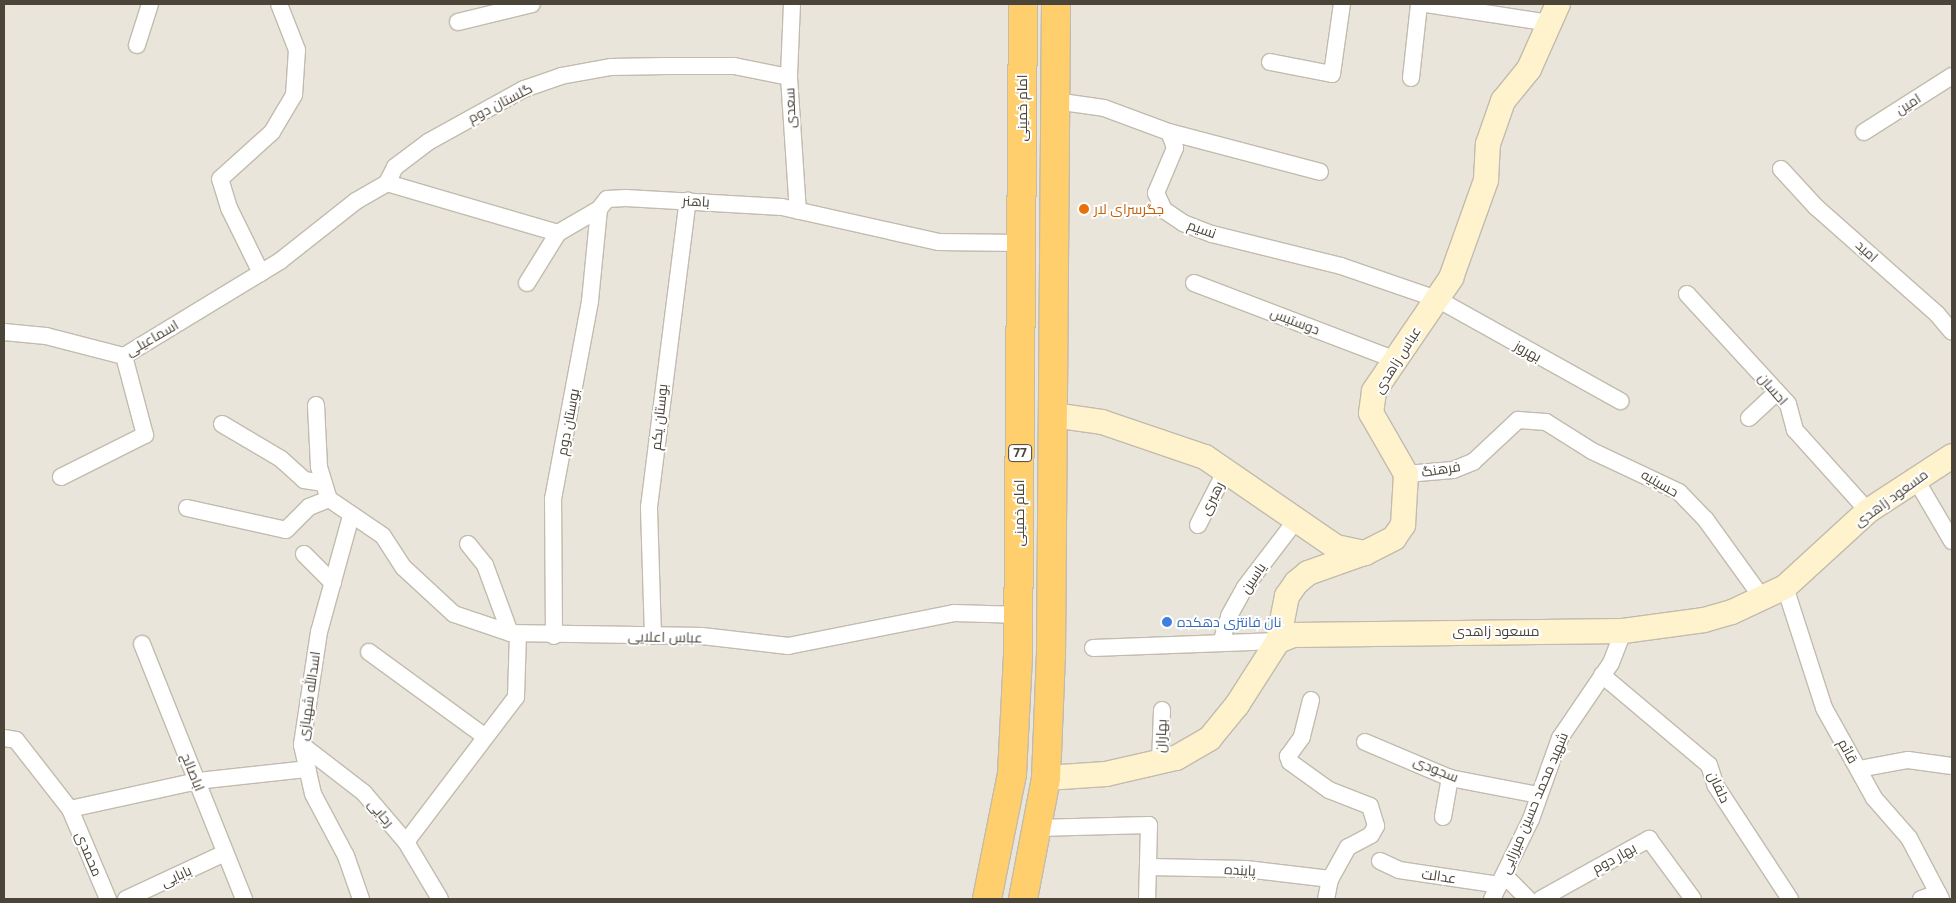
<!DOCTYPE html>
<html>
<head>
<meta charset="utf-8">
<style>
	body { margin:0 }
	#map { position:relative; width:1956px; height:903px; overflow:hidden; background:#f6f3ec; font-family:"Open Sans",Cairo,sans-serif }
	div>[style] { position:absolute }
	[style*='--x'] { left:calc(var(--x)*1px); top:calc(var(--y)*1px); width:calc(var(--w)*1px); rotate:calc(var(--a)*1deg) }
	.residential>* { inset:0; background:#eae5da; transform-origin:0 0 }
	.roads { filter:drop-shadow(1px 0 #c2bbae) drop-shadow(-1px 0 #c2bbae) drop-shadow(0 1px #c2bbae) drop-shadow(0 -1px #c2bbae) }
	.street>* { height:16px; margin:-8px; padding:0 8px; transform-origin:8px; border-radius:8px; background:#fff }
	.secondary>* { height:24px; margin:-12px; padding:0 12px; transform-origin:12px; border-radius:12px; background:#fff3cd }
	.highway>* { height:28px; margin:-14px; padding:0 14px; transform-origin:14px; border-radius:14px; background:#ffcf6e }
	.dots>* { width:14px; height:14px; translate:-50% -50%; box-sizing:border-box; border:2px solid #fff; border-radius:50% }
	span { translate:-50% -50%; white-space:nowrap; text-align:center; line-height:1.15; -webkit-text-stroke:4px #fff; paint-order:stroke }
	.shield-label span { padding:1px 4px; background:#fff; border:1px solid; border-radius:4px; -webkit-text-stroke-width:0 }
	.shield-label { font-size:12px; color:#4b4439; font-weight:700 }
	.street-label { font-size:14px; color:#4b4439 }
	.food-label { font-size:14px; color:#c56008 }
	.left { translate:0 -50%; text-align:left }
	.shop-label { font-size:14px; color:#366cbe }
	.frame { position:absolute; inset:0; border:5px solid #4b4439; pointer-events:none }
</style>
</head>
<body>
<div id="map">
	<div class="residential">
		<i style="left:4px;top:4px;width:1948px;height:895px"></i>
	</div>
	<div class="roads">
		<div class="street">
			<i style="--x:792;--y:4;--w:73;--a:92.4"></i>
			<i style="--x:789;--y:77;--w:134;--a:86.2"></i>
			<i style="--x:1426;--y:4;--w:125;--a:8.7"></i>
			<i style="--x:458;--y:22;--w:76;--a:-13.7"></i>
			<i style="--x:137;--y:45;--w:43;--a:-72.4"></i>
			<i style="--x:1270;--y:62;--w:63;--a:11"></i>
			<i style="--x:1332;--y:74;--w:71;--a:-81.9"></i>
			<i style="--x:1411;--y:78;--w:74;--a:-83.8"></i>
			<i style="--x:1055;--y:101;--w:49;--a:8.1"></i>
			<i style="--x:1104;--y:108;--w:69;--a:20.3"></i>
			<i style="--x:1169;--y:132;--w:17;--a:69"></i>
			<i style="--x:1175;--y:148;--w:49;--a:112.9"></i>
			<i style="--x:1156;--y:193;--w:19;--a:65"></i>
			<i style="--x:1164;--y:210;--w:23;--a:34"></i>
			<i style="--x:1183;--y:223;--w:31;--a:21"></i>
			<i style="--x:1212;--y:234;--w:133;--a:13.9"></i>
			<i style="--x:1341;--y:266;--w:102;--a:19"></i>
			<i style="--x:1437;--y:299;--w:210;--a:29.1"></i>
			<i style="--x:1169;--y:132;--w:156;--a:14.8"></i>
			<i style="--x:1864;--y:132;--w:104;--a:-32.5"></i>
			<i style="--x:1781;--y:169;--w:52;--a:47.4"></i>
			<i style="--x:1816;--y:207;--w:162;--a:41.5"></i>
			<i style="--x:1937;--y:314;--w:23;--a:50"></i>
			<i style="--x:387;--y:183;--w:178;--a:16.3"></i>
			<i style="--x:558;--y:233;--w:48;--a:-30.3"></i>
			<i style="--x:599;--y:209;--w:13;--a:-51"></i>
			<i style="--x:607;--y:199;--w:19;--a:-3"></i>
			<i style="--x:626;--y:198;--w:156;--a:3.3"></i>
			<i style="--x:782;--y:207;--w:160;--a:12.6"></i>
			<i style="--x:938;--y:242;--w:83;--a:0.7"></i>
			<i style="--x:261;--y:273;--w:72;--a:-116.2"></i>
			<i style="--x:229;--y:208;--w:30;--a:-107"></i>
			<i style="--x:220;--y:179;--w:70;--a:-42.1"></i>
			<i style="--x:272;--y:132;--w:43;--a:-59.3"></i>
			<i style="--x:294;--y:95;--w:45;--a:-86.2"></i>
			<i style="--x:297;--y:50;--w:49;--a:-111.4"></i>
			<i style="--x:527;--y:283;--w:59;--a:-58.2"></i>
			<i style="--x:1194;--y:283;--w:216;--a:20.9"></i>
			<i style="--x:1687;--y:294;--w:149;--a:47.4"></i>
			<i style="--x:1788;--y:404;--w:27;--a:75"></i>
			<i style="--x:1795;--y:430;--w:109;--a:48"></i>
			<i style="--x:4;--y:332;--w:42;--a:5.4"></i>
			<i style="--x:46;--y:336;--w:81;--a:14.4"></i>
			<i style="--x:124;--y:356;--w:183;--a:-31.3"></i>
			<i style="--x:280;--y:261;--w:97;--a:-38.3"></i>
			<i style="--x:356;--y:201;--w:36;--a:-30"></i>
			<i style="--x:387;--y:183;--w:18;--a:-63"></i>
			<i style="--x:395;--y:167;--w:41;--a:-37.1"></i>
			<i style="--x:428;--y:142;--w:110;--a:-28.9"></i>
			<i style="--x:524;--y:89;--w:39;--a:-19"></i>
			<i style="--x:561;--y:76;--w:51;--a:-10.2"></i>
			<i style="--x:611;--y:67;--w:55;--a:-1"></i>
			<i style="--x:666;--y:66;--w:68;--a:0"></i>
			<i style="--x:734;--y:66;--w:56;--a:11.3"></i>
			<i style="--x:316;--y:405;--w:62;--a:87.2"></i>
			<i style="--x:319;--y:467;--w:34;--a:73"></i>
			<i style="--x:329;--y:499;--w:65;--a:34.4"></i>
			<i style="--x:383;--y:536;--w:37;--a:57"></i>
			<i style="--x:403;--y:567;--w:69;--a:42.7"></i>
			<i style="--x:454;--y:614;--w:59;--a:18.7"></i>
			<i style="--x:510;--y:633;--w:192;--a:0.9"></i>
			<i style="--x:702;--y:636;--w:87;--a:6.6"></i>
			<i style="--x:788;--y:646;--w:169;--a:-11.2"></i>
			<i style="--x:954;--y:613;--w:64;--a:1.8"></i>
			<i style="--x:1749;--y:418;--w:38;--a:-43"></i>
			<i style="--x:222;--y:424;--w:69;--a:30.7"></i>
			<i style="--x:281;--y:459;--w:31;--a:42"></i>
			<i style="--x:304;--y:480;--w:20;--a:9"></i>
			<i style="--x:1406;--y:474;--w:47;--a:-4.9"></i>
			<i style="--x:1453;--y:470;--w:22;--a:-22"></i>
			<i style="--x:1473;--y:462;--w:62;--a:-43"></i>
			<i style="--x:1518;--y:420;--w:28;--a:4"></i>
			<i style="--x:1546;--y:422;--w:54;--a:32.2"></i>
			<i style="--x:1592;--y:451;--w:96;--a:25.2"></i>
			<i style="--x:1679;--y:492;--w:39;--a:46"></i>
			<i style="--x:1706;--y:520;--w:97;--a:54.2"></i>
			<i style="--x:61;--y:477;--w:94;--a:-26.6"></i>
			<i style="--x:145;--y:435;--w:82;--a:-104.9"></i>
			<i style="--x:1915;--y:478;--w:73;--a:59.6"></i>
			<i style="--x:187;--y:508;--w:101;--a:12.5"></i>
			<i style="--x:286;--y:530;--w:33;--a:-45"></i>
			<i style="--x:309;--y:507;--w:22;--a:-22"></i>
			<i style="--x:351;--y:516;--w:120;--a:105.4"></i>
			<i style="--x:319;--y:632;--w:114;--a:98.6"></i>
			<i style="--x:302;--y:745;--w:50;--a:77.3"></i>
			<i style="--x:313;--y:794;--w:70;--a:62"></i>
			<i style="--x:346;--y:856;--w:46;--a:70.8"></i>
			<i style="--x:1198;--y:525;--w:62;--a:-63"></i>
			<i style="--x:468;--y:544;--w:27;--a:51"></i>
			<i style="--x:485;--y:565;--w:72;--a:69.8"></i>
			<i style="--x:304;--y:554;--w:41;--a:45"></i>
			<i style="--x:1785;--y:587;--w:127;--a:72.1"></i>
			<i style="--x:1824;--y:708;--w:103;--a:60.9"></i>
			<i style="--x:1874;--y:798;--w:53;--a:48.8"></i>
			<i style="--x:1909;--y:838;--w:69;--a:62.3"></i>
			<i style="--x:554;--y:636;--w:137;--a:-90.4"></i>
			<i style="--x:553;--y:499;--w:201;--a:-79.4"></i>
			<i style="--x:590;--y:301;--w:92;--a:-84.4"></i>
			<i style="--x:653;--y:636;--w:129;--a:-91.8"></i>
			<i style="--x:649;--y:507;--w:309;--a:-82.8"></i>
			<i style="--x:1221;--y:643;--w:28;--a:-73"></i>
			<i style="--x:1229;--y:616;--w:33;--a:-61"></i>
			<i style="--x:1245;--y:587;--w:86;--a:-52.6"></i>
			<i style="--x:142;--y:644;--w:275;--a:68.2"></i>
			<i style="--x:1093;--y:648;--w:185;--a:-2.2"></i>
			<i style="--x:369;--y:652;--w:142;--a:36.1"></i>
			<i style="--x:1602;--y:675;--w:140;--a:40.1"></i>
			<i style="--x:1709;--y:765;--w:22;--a:72"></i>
			<i style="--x:1716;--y:786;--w:135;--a:56.8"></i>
			<i style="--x:1311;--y:700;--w:38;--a:104"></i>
			<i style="--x:1302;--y:737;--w:24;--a:126"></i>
			<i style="--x:1288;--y:756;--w:6;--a:72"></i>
			<i style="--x:1290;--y:762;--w:48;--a:35.7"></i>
			<i style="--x:1329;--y:790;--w:44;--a:21.3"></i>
			<i style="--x:1370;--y:806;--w:21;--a:73"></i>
			<i style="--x:1376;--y:826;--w:10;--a:119"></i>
			<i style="--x:1371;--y:835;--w:26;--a:152"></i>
			<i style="--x:1348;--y:847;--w:37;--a:119"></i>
			<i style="--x:1330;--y:879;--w:20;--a:101"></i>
			<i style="--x:4;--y:738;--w:12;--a:9"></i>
			<i style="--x:16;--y:740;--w:88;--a:52"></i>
			<i style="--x:70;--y:809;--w:98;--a:67.1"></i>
			<i style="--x:1365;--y:742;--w:92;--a:23"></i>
			<i style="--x:1450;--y:778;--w:90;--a:10.9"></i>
			<i style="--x:302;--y:745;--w:78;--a:37.7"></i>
			<i style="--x:364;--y:793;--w:65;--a:49.4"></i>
			<i style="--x:406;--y:842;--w:66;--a:59.2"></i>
			<i style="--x:1160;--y:763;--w:53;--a:-87.8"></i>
			<i style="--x:1859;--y:769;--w:50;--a:-10.4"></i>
			<i style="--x:1908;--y:760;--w:44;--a:7.8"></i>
			<i style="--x:70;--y:809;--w:130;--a:-12.4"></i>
			<i style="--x:197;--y:781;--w:111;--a:-6.2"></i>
			<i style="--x:1443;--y:817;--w:40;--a:-80"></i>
			<i style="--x:1037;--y:828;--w:112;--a:-1.5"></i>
			<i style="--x:1149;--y:825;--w:74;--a:91.5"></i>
			<i style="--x:406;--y:842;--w:182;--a:-52.8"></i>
			<i style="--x:516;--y:697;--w:63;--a:-88.2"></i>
			<i style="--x:1380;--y:861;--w:21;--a:25"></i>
			<i style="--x:1399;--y:870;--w:101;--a:8.5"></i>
			<i style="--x:1149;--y:867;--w:97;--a:1.2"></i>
			<i style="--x:1246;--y:869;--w:85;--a:6.8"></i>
			<i style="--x:1504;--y:875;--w:34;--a:45"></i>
			<i style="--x:126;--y:899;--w:109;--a:-24.9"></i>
			<i style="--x:1492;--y:899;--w:89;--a:-64"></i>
			<i style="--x:1531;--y:819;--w:86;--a:-70.3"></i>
			<i style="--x:1560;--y:738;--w:91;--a:-55.8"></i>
			<i style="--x:1611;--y:663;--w:34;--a:-69"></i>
			<i style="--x:1541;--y:899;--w:124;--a:-29.1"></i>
			<i style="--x:1649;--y:839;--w:74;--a:53.7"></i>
			<i style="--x:1921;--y:899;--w:18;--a:-19"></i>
		</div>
		<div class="secondary">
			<i style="--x:1053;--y:415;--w:49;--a:8.1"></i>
			<i style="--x:1102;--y:422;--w:109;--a:18.8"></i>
			<i style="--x:1205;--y:457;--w:159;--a:34.5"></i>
			<i style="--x:1336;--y:547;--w:30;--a:12"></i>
			<i style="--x:1365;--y:553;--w:33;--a:-27"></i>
			<i style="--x:1394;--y:538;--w:16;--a:-55"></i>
			<i style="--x:1403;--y:525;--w:51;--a:-86.6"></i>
			<i style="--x:1406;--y:474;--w:70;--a:-119.8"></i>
			<i style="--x:1371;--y:413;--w:22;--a:-82"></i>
			<i style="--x:1374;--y:391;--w:137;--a:-55.7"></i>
			<i style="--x:1451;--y:278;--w:104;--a:-70.3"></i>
			<i style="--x:1486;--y:180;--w:36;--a:-87"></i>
			<i style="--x:1488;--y:144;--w:46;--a:-70.8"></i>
			<i style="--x:1503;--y:101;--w:41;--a:-50.9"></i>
			<i style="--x:1529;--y:69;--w:71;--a:-66"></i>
			<i style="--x:1278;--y:641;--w:46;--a:-78.7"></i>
			<i style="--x:1287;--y:596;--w:16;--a:-55"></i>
			<i style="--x:1296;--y:583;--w:16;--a:-40"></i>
			<i style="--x:1308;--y:573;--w:59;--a:-19.7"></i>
			<i style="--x:1046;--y:778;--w:60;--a:-3.8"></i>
			<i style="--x:1106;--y:774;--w:72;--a:-12.9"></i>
			<i style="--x:1176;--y:758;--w:39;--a:-30"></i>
			<i style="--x:1210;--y:738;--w:43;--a:-50.7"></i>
			<i style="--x:1237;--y:705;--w:76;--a:-57.4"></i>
			<i style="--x:1278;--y:641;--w:16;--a:-22"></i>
			<i style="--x:1293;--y:635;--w:330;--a:-0.7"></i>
			<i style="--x:1623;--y:631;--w:82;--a:-7.7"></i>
			<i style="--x:1704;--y:620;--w:29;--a:-16"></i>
			<i style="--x:1732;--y:612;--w:59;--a:-25.3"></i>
			<i style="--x:1785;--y:587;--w:113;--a:-42.5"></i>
			<i style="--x:1868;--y:511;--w:100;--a:-33.2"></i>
		</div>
		<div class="highway">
			<i style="--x:987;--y:899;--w:127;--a:-78.7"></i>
			<i style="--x:1012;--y:774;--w:120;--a:-87.1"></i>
			<i style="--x:1018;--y:654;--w:650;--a:-89.56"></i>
			<i style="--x:1023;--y:899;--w:123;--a:-79.2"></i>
			<i style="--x:1046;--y:778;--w:123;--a:-87.7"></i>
			<i style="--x:1051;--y:655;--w:651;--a:-89.56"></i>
		</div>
	</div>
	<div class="dots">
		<i style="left:1084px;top:209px;background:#e8710a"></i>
		<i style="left:1167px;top:622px;background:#3f7fe0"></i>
	</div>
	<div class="shield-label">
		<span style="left:1020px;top:453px">77</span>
	</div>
	<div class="street-label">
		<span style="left:500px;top:103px;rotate:-27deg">گلستان دوم</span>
		<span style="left:1908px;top:104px;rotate:-32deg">امین</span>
		<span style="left:790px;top:108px;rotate:-92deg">سعدی</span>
		<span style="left:1022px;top:108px;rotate:-90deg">امام خمینی</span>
		<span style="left:696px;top:201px;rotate:3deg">باهنر</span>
		<span style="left:1202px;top:229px;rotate:20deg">نسیم</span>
		<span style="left:1867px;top:251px;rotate:43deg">امید</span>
		<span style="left:1295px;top:321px;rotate:21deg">دوستیس</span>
		<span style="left:152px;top:338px;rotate:-30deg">اسماعیلی</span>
		<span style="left:1528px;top:351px;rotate:29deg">بهروز</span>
		<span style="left:1397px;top:360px;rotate:-58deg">عباس زاهدی</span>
		<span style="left:1773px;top:389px;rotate:49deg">احسان</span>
		<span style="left:659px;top:417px;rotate:-84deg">بوستان یکم</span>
		<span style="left:568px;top:422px;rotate:-79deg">بوستان دوم</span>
		<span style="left:1441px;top:469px;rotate:-9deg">فرهنگ</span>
		<span style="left:1660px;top:483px;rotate:30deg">حسینیه</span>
		<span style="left:1212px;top:498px;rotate:-63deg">رهبری</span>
		<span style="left:1891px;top:498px;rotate:-36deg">مسعود زاهدی</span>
		<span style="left:1019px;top:513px;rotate:-90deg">امام خمینی</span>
		<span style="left:1253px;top:578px;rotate:-56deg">یاسین</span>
		<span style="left:1496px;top:631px">مسعود زاهدی</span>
		<span style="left:665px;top:637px;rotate:1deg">عباس اعلایی</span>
		<span style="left:309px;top:696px;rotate:-82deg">اسدالله شهبازی</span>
		<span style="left:1161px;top:736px;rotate:-88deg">بهاران</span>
		<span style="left:1848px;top:751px;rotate:61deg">قائم</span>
		<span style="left:1436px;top:769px;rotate:22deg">سجودی</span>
		<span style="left:193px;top:772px;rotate:68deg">اباصالح</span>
		<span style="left:1719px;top:787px;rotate:65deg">دلفان</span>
		<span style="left:1534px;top:803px;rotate:-67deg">شهید محمد حسین میرزایی</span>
		<span style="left:381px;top:813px;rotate:49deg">رجایی</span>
		<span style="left:89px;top:854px;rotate:67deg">محمدی</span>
		<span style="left:1614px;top:858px;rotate:-29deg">بهار دوم</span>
		<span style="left:1240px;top:870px;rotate:3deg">پاینده</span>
		<span style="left:176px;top:876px;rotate:-25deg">بابایی</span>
		<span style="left:1439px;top:876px;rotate:8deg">عدالت</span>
	</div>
	<div class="food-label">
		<span class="left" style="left:1094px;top:209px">جگرسرای لار</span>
	</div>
	<div class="shop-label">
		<span class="left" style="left:1177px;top:622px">نان فانتزی دهکده</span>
	</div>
	<div class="frame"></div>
</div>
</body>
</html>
